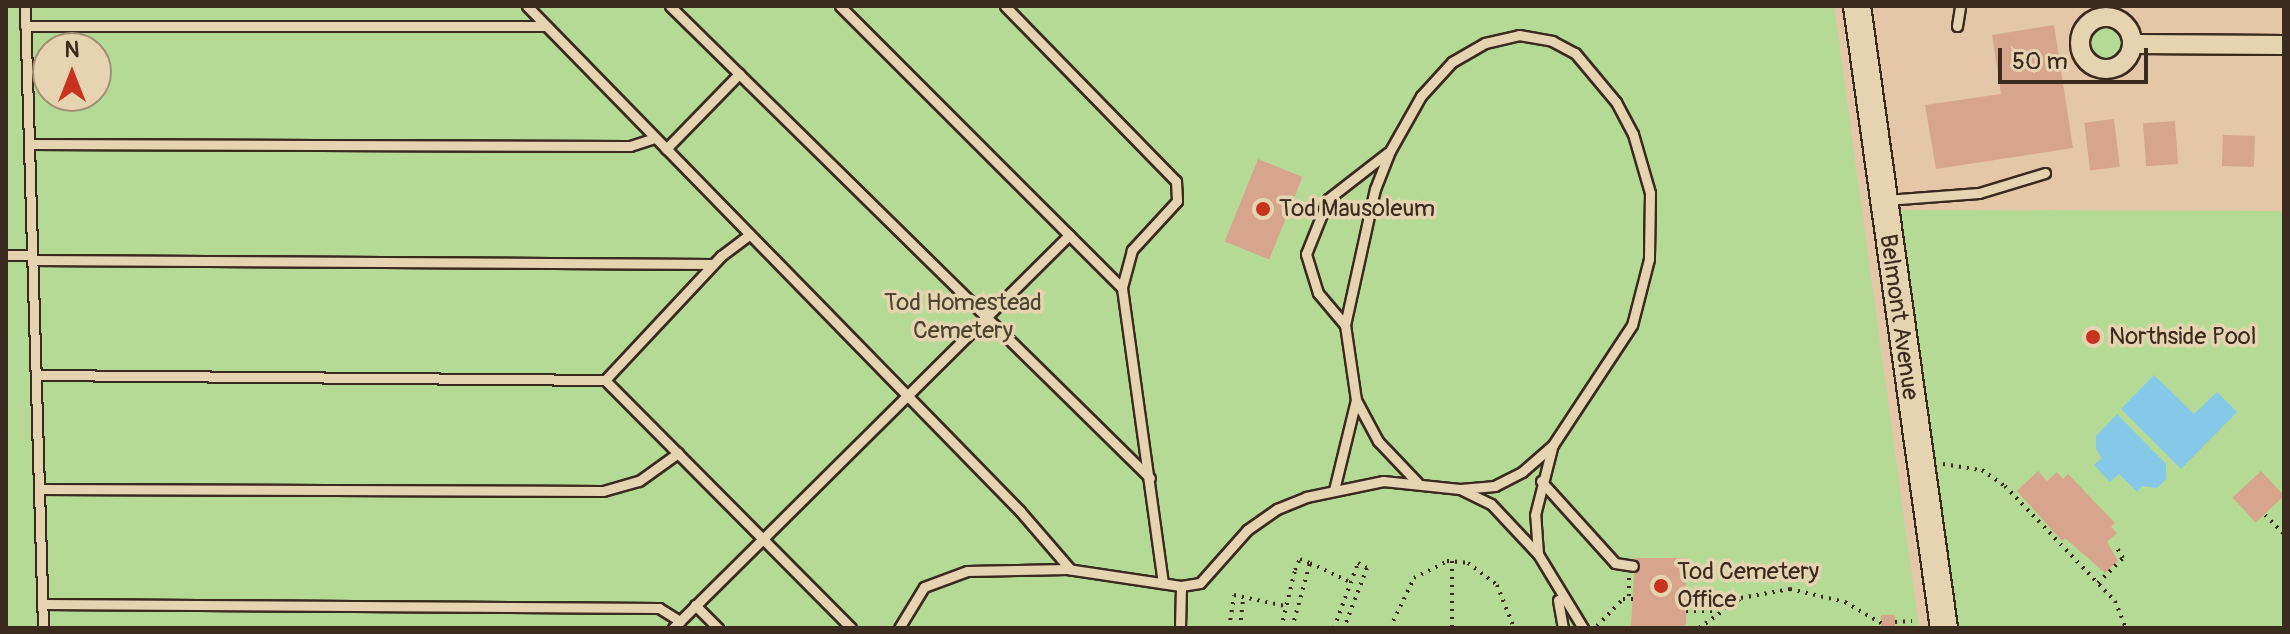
<!DOCTYPE html>
<html>
<head>
<meta charset="utf-8">
<style>
	body { margin:0 }
	#map { position:relative; width:2290px; height:634px; overflow:hidden; background:#e3c7a7; font-family:Pangolin,sans-serif }
	div>[style] { position:absolute }
	[style*='--x'] { left:calc(var(--x)*1px); top:calc(var(--y)*1px); width:calc(var(--w)*1px); rotate:calc(var(--a)*1deg) }
	.green>* { inset:0; background:#b5da96 }
	.round { border-radius:50% }
	.water>* { inset:0; background:#86c8e7 }
	.building>* { inset:0; background:#d7a58c; transform-origin:0 0 }
	.path>* { height:4px; margin-top:-2px; transform-origin:0; background:repeating-linear-gradient(90deg,#3b2a1e 0 2px,transparent 0 8px) }
	.roads { filter:drop-shadow(2px 0 #3b2a1e) drop-shadow(-2px 0 #3b2a1e) drop-shadow(0 2px #3b2a1e) drop-shadow(0 -2px #3b2a1e) }
	.lane>* { height:9px; margin:-4.5px; padding:0 4.5px; transform-origin:4.5px; border-radius:4.5px; background:#e6d4b1 }
	.street>* { height:18px; margin:-9px; padding:0 9px; transform-origin:9px; border-radius:9px; background:#e6d4b1 }
	.street>.ring { margin:-9px; padding:0; box-sizing:content-box; background:none; border:18px solid #e6d4b1; border-radius:50% }
	.secondary>* { height:26px; margin:-13px; padding:0 13px; transform-origin:13px; border-radius:13px; background:#e6d4b1 }
	.dots>* { width:22px; height:22px; translate:-50% -50%; box-sizing:border-box; border:4px solid #e6d4b1; border-radius:50% }
	span { translate:-50% -50%; white-space:nowrap; text-align:center; line-height:1.15; -webkit-text-stroke:7px #e6d4b1; paint-order:stroke }
	.poi-label { font-size:24px; color:#3b2a1e }
	.left { translate:0 -50%; text-align:left }
	.park-label { font-size:24px; color:#4d4430 }
	.street-label { font-size:24px; color:#3b2a1e }
	.frame { position:absolute; inset:0; border:8px solid #3b2a1e; pointer-events:none }
	.north { position:absolute; left:32px; top:32px; width:80px; height:80px; box-sizing:border-box; background:#e6d4b1; border:2px solid #a29076; border-radius:50%; rotate:0deg; font-size:22px; font-weight:700; line-height:32px; text-align:center; color:#3b2a1e }
	.north::after { content:''; display:block; margin:auto; width:28px; height:36px; background:#c8321e; clip-path:polygon(50% 0,100% 100%,50% 72%,0 100%) }
	.scale { position:absolute; left:1998px; top:48px; width:150px; height:36px; box-sizing:border-box; border:4px solid #3b2a1e; border-top:0; padding-left:10px; font-size:24px; line-height:28px; white-space:nowrap; color:#3b2a1e; -webkit-text-stroke:6px #e6d4b1; paint-order:stroke }
</style>
</head>
<body>
<div id="map">
	<div class="green">
		<i style="clip-path:polygon(evenodd,6px 6px,1834px 6px,1919px 628px,6px 628px,6px 6px,48px 48px,96px 48px,96px 96px,48px 96px,48px 48px)"></i>
		<i class="round" style="left:2080px;top:17px;width:52px;height:52px"></i>
		<i style="clip-path:polygon(1884px 210px,2284px 211px,2284px 628px,1944px 628px)"></i>
	</div>
	<div class="water">
		<i style="clip-path:polygon(2154px 375px,2194px 414px,2217px 392px,2237px 412px,2181px 469px,2121px 409px)"></i>
		<i style="clip-path:polygon(2117px 414px,2166px 464px,2166px 479px,2157px 488px,2142px 486px,2137px 492px,2119px 474px,2110px 482px,2094px 465px,2102px 458px,2096px 449px,2096px 436px)"></i>
	</div>
	<div class="building">
		<i style="clip-path:polygon(2054px 25px,2073px 148px,1936px 169px,1925px 105px,2001px 94px,1992px 35px)"></i>
		<i style="left:2114px;top:119px;width:48px;height:30px;rotate:83deg"></i>
		<i style="left:2175px;top:121px;width:43px;height:32px;rotate:86deg"></i>
		<i style="left:2223px;top:135px;width:32px;height:31px;rotate:2deg"></i>
		<i style="left:1258px;top:159px;width:48px;height:89px;rotate:22deg"></i>
		<i style="clip-path:polygon(2038px 471px,2047px 481px,2057px 472px,2063px 479px,2068px 474px,2115px 523px,2111px 527px,2117px 533px,2107px 542px,2118px 561px,2105px 573px,2065px 538px,2062px 541px,2017px 491px)"></i>
		<i style="left:2261px;top:471px;width:34px;height:39px;rotate:47deg"></i>
		<i style="clip-path:polygon(1635px 558px,1686px 558px,1686px 624px,1681px 628px,1631px 628px)"></i>
		<i style="left:1881px;top:615px;width:14px;height:13px"></i>
	</div>
	<div class="path">
		<i style="--x:1943;--y:464;--w:39;--a:9"></i>
		<i style="--x:1982;--y:470;--w:28;--a:35"></i>
		<i style="--x:2005;--y:486;--w:159;--a:46.3"></i>
		<i style="--x:2115;--y:601;--w:29;--a:68"></i>
		<i style="--x:2265;--y:515;--w:27;--a:45"></i>
		<i style="--x:1452;--y:561;--w:67;--a:90"></i>
		<i style="--x:1629;--y:578;--w:21;--a:90"></i>
		<i style="--x:2098;--y:583;--w:35;--a:-45"></i>
		<i style="--x:2123;--y:558;--w:12;--a:-121"></i>
		<i style="--x:1686;--y:611;--w:30;--a:0"></i>
		<i style="--x:1895;--y:622;--w:17;--a:-3"></i>
		<i style="--x:1597;--y:626;--w:37;--a:-46"></i>
		<i style="--x:1623;--y:599;--w:12;--a:0"></i>
		<i style="--x:1229;--y:628;--w:33;--a:-81"></i>
		<i style="--x:1234;--y:595;--w:52;--a:12.2"></i>
		<i style="--x:1240;--y:628;--w:31;--a:-84"></i>
		<i style="--x:1281;--y:628;--w:60;--a:-76.4"></i>
		<i style="--x:1295;--y:570;--w:12;--a:-66"></i>
		<i style="--x:1300;--y:559;--w:11;--a:22"></i>
		<i style="--x:1292;--y:628;--w:67;--a:-74.5"></i>
		<i style="--x:1310;--y:563;--w:42;--a:25.3"></i>
		<i style="--x:1334;--y:628;--w:69;--a:-69.7"></i>
		<i style="--x:1358;--y:563;--w:10;--a:29"></i>
		<i style="--x:1367;--y:568;--w:64;--a:111"></i>
		<i style="--x:1390;--y:628;--w:55;--a:-64.4"></i>
		<i style="--x:1414;--y:578;--w:37;--a:-27"></i>
		<i style="--x:1447;--y:561;--w:21;--a:5"></i>
		<i style="--x:1468;--y:563;--w:36;--a:37"></i>
		<i style="--x:1497;--y:585;--w:46;--a:68.4"></i>
		<i style="--x:1699;--y:628;--w:52;--a:-35.5"></i>
		<i style="--x:1741;--y:598;--w:50;--a:-10.4"></i>
		<i style="--x:1790;--y:589;--w:57;--a:13.3"></i>
		<i style="--x:1845;--y:602;--w:42;--a:30.3"></i>
	</div>
	<div class="roads">
		<div class="lane">
			<i style="--x:25;--y:6;--w:622;--a:88.34"></i>
			<i style="--x:527;--y:6;--w:706;--a:45.69"></i>
			<i style="--x:1020;--y:511;--w:77;--a:49.2"></i>
			<i style="--x:670;--y:6;--w:673;--a:44.52"></i>
			<i style="--x:840;--y:6;--w:399;--a:45"></i>
			<i style="--x:1005;--y:6;--w:245;--a:45.7"></i>
			<i style="--x:1176;--y:181;--w:20;--a:87"></i>
			<i style="--x:1177;--y:201;--w:67;--a:132.6"></i>
			<i style="--x:1132;--y:250;--w:39;--a:105"></i>
			<i style="--x:1122;--y:288;--w:298;--a:82.1"></i>
			<i style="--x:25;--y:26;--w:521;--a:0"></i>
			<i style="--x:1957;--y:26;--w:20;--a:-81"></i>
			<i style="--x:29;--y:144;--w:601;--a:0.19"></i>
			<i style="--x:630;--y:146;--w:26;--a:-18"></i>
			<i style="--x:666;--y:149;--w:105;--a:-45.8"></i>
			<i style="--x:1886;--y:200;--w:93;--a:-4.3"></i>
			<i style="--x:1979;--y:193;--w:69;--a:-16.9"></i>
			<i style="--x:6;--y:255;--w:26;--a:0"></i>
			<i style="--x:32;--y:260;--w:681;--a:0.34"></i>
			<i style="--x:1345;--y:325;--w:42;--a:-130.2"></i>
			<i style="--x:1318;--y:293;--w:41;--a:-107.1"></i>
			<i style="--x:1306;--y:254;--w:59;--a:-68.2"></i>
			<i style="--x:1328;--y:199;--w:75;--a:-37.9"></i>
			<i style="--x:36;--y:375;--w:569;--a:0.5"></i>
			<i style="--x:605;--y:380;--w:349;--a:45.2"></i>
			<i style="--x:605;--y:380;--w:170;--a:-46.9"></i>
			<i style="--x:721;--y:256;--w:36;--a:-37"></i>
			<i style="--x:1356;--y:400;--w:47;--a:61.8"></i>
			<i style="--x:1378;--y:441;--w:57;--a:46.4"></i>
			<i style="--x:1541;--y:481;--w:110;--a:47.9"></i>
			<i style="--x:1615;--y:563;--w:18;--a:9"></i>
			<i style="--x:39;--y:489;--w:564;--a:0.2"></i>
			<i style="--x:603;--y:491;--w:37;--a:-16"></i>
			<i style="--x:639;--y:481;--w:48;--a:-35.7"></i>
			<i style="--x:1334;--y:490;--w:93;--a:-76.3"></i>
			<i style="--x:1356;--y:400;--w:76;--a:-98.3"></i>
			<i style="--x:1345;--y:325;--w:139;--a:-77.6"></i>
			<i style="--x:1375;--y:189;--w:41;--a:-68.5"></i>
			<i style="--x:1390;--y:151;--w:63;--a:-60.6"></i>
			<i style="--x:1421;--y:96;--w:46;--a:-47.6"></i>
			<i style="--x:1452;--y:62;--w:38;--a:-30"></i>
			<i style="--x:1485;--y:43;--w:35;--a:-13"></i>
			<i style="--x:1519;--y:35;--w:34;--a:10"></i>
			<i style="--x:1552;--y:41;--w:26;--a:28"></i>
			<i style="--x:1575;--y:53;--w:64;--a:50.1"></i>
			<i style="--x:1616;--y:102;--w:36;--a:62"></i>
			<i style="--x:1633;--y:134;--w:61;--a:73.9"></i>
			<i style="--x:1650;--y:193;--w:66;--a:90.9"></i>
			<i style="--x:1649;--y:259;--w:68;--a:104.4"></i>
			<i style="--x:1632;--y:325;--w:144;--a:123.4"></i>
			<i style="--x:1553;--y:445;--w:41;--a:138.9"></i>
			<i style="--x:1522;--y:472;--w:30;--a:153"></i>
			<i style="--x:1495;--y:486;--w:35;--a:175"></i>
			<i style="--x:1538;--y:554;--w:39;--a:-94"></i>
			<i style="--x:1535;--y:515;--w:69;--a:-75.8"></i>
			<i style="--x:1558;--y:600;--w:28;--a:80"></i>
			<i style="--x:42;--y:604;--w:617;--a:0.37"></i>
			<i style="--x:659;--y:608;--w:25;--a:32"></i>
			<i style="--x:695;--y:605;--w:33;--a:45"></i>
			<i style="--x:673;--y:628;--w:558;--a:-44.78"></i>
			<i style="--x:899;--y:628;--w:48;--a:-58.6"></i>
			<i style="--x:924;--y:587;--w:46;--a:-20.4"></i>
			<i style="--x:967;--y:571;--w:100;--a:-1.1"></i>
			<i style="--x:1067;--y:569;--w:115;--a:8.5"></i>
			<i style="--x:1181;--y:586;--w:19;--a:-9"></i>
			<i style="--x:1200;--y:583;--w:71;--a:-48.4"></i>
			<i style="--x:1247;--y:530;--w:37;--a:-35"></i>
			<i style="--x:1277;--y:509;--w:31;--a:-22"></i>
			<i style="--x:1306;--y:497;--w:79;--a:-11.7"></i>
			<i style="--x:1383;--y:481;--w:77;--a:5.9"></i>
			<i style="--x:1460;--y:489;--w:34;--a:26"></i>
			<i style="--x:1491;--y:504;--w:69;--a:46.8"></i>
			<i style="--x:1538;--y:554;--w:87;--a:58.7"></i>
			<i style="--x:1180;--y:628;--w:42;--a:-88.6"></i>
		</div>
		<div class="street">
			<i class="ring" style="left:2080px;top:17px;width:34px;height:34px"></i>
			<i style="--x:2136;--y:44;--w:148;--a:0.4"></i>
		</div>
		<div class="secondary">
			<i style="--x:1857;--y:6;--w:628;--a:82.04"></i>
		</div>
	</div>
	<div class="dots">
		<i style="left:1263px;top:209px;background:#c8321e"></i>
		<i style="left:2093px;top:337px;background:#c8321e"></i>
		<i style="left:1661px;top:586px;background:#c8321e"></i>
	</div>
	<div class="poi-label">
		<span class="left" style="left:1279px;top:209px">Tod Mausoleum</span>
		<span class="left" style="left:2109px;top:337px">Northside Pool</span>
		<span class="left" style="left:1677px;top:586px">Tod Cemetery<br>Office</span>
	</div>
	<div class="park-label">
		<span style="left:963px;top:317px">Tod Homestead<br>Cemetery</span>
	</div>
	<div class="street-label">
		<span style="left:1899px;top:317px;rotate:82deg">Belmont Avenue</span>
	</div>
	<div class="frame"></div>
	<div class="north">N</div>
	<div class="scale">50 m</div>
</div>
</body>
</html>
